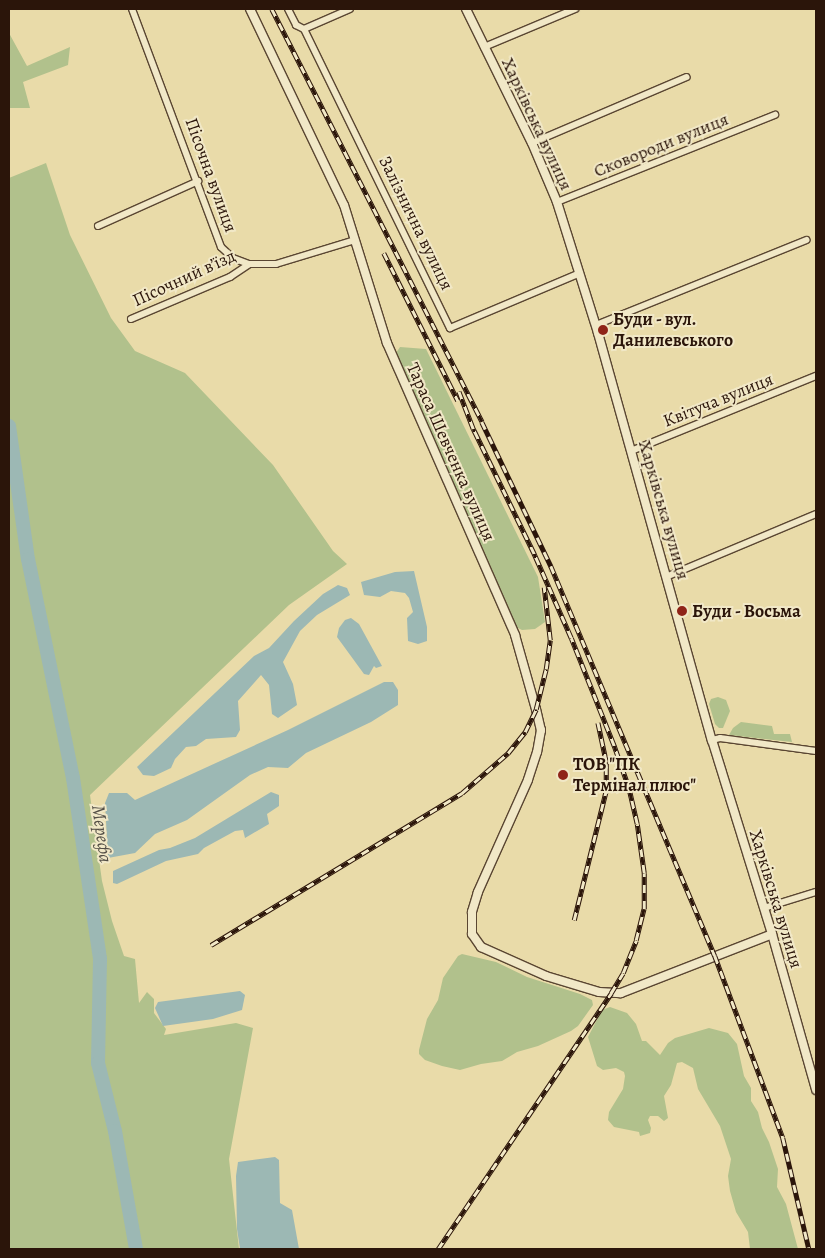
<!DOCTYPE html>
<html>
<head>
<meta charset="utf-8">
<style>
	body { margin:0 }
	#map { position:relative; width:825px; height:1258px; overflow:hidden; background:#e9dba9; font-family:Alegreya,serif }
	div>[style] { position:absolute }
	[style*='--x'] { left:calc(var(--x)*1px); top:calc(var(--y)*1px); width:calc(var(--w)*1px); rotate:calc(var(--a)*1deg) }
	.green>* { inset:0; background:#b1c18c }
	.water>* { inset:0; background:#9cb8b4 }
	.river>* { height:14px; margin:-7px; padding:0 7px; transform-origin:7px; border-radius:7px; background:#9cb8b4 }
	.roads { filter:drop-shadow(1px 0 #5a4632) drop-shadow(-1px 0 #5a4632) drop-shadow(0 1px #5a4632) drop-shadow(0 -1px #5a4632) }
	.minor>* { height:6px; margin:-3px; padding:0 3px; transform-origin:3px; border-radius:3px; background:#f1e8c7 }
	.tertiary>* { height:8px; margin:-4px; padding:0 4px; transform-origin:4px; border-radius:4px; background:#f1e8c7 }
	.rail>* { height:4.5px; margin-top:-2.25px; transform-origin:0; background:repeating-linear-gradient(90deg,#f1e8c7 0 8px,#2b150a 0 16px); box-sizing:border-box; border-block:1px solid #2b150a }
	.dots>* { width:14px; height:14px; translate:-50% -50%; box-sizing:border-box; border:2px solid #f1e8c7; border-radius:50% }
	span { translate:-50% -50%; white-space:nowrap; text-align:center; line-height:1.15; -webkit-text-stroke:4px #f1e8c7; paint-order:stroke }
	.street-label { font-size:18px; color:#2b150a }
	.poi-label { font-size:18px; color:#2b150a; font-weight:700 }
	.left { translate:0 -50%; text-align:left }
	.water-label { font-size:19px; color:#534e46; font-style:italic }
	.frame { position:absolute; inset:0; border:10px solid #2b150a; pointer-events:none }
</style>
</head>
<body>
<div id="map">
	<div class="green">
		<i style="clip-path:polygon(9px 33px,27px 66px,70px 47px,68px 65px,23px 82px,30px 108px,9px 108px)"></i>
		<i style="clip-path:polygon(46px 163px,70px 235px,111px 318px,135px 351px,185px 373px,273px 465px,333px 551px,347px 564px,289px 605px,90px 795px,102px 881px,112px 921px,124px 956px,135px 959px,139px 1003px,147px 992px,154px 999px,154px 1013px,166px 1029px,164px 1035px,236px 1023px,253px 1028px,229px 1159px,239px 1249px,9px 1249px,9px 178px)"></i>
		<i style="clip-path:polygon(400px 347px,426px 349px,538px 577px,545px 622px,535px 629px,522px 630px,514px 626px,394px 356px)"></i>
		<i style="clip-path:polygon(718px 697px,726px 700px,730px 711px,723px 728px,719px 728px,715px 724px,709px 704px,711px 699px)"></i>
		<i style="clip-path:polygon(741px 722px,772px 726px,774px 734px,790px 734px,792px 742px,729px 735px,733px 728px)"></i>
		<i style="clip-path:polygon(462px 954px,496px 962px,527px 977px,580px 994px,592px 1000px,593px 1005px,578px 1026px,571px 1031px,538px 1046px,517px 1052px,502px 1061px,481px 1064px,460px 1070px,442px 1066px,425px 1060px,419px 1054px,419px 1050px,427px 1019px,438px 1000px,443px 978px,458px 956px)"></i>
		<i style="clip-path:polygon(610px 1007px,627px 1013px,636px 1024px,642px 1041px,646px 1041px,660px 1055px,668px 1043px,675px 1038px,709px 1028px,728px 1033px,737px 1044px,744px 1076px,751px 1088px,751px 1101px,758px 1112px,762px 1128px,769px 1142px,778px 1169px,777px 1187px,786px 1204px,798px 1249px,750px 1249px,748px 1232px,736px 1212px,730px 1191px,728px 1176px,731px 1159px,720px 1126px,698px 1089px,693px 1068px,682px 1062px,677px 1063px,671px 1085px,664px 1096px,668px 1118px,664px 1121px,658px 1116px,650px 1116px,648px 1120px,651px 1128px,650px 1133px,640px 1136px,639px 1132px,614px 1127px,608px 1120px,609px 1112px,623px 1089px,625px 1076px,624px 1072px,616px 1068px,603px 1070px,597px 1066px,588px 1037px,602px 1010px)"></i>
	</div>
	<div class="water">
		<i style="clip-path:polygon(414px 571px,427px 627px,427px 641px,418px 644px,408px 641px,407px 618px,413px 612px,409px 598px,405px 593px,391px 591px,380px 597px,364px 595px,361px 582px,395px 572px)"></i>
		<i style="clip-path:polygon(338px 585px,347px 588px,350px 595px,317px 615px,300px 631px,283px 662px,293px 684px,297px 705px,278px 718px,272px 714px,269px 685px,261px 675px,238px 701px,240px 730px,236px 737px,206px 739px,196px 746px,186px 747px,175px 759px,171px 768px,154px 776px,143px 775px,137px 767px,254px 656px,269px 648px,294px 621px,323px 594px)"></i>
		<i style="clip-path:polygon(351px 618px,359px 624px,382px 666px,376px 668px,374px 666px,369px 675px,364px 674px,337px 637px,339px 628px,345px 620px)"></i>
		<i style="clip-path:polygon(384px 682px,393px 682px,398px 690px,398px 705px,371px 722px,306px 753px,288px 768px,268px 767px,250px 775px,187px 820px,155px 834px,135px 853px,108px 858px,105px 803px,109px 793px,127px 793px,135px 800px,288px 730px)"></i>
		<i style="clip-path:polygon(271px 792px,279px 795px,279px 806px,267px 814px,269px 824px,245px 838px,243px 830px,235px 831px,204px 848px,198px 854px,166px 861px,117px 884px,113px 883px,113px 871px,159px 850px,170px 848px,195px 838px)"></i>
		<i style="clip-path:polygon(240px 991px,245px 995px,242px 1010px,213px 1019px,163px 1026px,155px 1008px,158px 1002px)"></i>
		<i style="clip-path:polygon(275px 1157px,279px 1160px,280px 1203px,292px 1210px,299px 1249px,240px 1249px,237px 1229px,236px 1176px,238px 1162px)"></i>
	</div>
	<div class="river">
		<i style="--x:9;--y:426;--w:134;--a:81.9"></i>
		<i style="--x:28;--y:559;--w:224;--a:78.4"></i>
		<i style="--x:73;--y:778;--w:183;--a:81.5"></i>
		<i style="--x:100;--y:959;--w:104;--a:91.1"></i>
		<i style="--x:98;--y:1063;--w:70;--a:76"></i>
		<i style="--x:115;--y:1131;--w:120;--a:79.9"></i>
	</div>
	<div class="roads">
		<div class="minor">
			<i style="--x:132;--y:9;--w:254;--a:69.5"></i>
			<i style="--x:221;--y:247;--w:16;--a:43"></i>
			<i style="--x:233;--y:258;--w:17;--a:21"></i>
			<i style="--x:249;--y:264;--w:27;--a:0"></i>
			<i style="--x:276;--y:264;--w:83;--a:-16.9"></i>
			<i style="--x:288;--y:9;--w:18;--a:63"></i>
			<i style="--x:296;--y:25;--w:9;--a:27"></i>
			<i style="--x:304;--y:29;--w:333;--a:64"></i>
			<i style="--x:450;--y:328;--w:141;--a:-22.9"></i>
			<i style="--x:304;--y:29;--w:50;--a:-23.5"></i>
			<i style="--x:484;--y:47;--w:99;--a:-22.7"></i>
			<i style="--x:532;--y:143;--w:168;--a:-23.1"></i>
			<i style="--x:557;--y:202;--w:235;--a:-21.8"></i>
			<i style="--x:98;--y:226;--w:110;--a:-24.2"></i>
			<i style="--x:131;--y:319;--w:108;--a:-23"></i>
			<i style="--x:230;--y:277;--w:23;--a:-34"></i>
			<i style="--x:596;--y:325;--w:227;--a:-22"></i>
			<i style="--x:631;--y:451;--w:200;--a:-22.1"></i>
			<i style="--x:668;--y:576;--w:160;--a:-22.7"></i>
			<i style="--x:712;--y:740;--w:8;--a:-14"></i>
			<i style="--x:720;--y:738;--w:97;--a:7.7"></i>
			<i style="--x:764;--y:908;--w:54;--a:-17.1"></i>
		</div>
		<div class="tertiary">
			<i style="--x:250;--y:9;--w:217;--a:64.4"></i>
			<i style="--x:344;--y:205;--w:145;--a:72.7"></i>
			<i style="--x:387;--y:343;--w:319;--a:66.3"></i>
			<i style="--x:515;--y:635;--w:77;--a:74.2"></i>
			<i style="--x:536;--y:709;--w:22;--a:77"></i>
			<i style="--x:541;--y:730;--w:22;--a:100"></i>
			<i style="--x:537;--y:752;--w:29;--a:108"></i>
			<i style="--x:528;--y:780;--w:123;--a:114.1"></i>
			<i style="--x:478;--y:892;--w:21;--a:107"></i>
			<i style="--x:472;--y:912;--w:22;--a:90"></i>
			<i style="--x:472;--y:934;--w:16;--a:55"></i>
			<i style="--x:481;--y:947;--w:71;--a:24"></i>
			<i style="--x:546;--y:976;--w:55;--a:16.8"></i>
			<i style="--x:599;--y:992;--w:22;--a:3"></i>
			<i style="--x:621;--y:993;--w:162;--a:-21.3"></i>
			<i style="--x:466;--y:9;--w:149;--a:63.8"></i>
			<i style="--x:532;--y:143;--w:64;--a:67"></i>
			<i style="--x:557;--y:202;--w:137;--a:72.6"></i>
			<i style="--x:598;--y:333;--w:423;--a:74.4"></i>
			<i style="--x:712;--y:740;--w:203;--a:72.8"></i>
			<i style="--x:772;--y:934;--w:162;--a:74.2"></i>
		</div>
	</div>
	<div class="rail">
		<i style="--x:272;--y:9;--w:463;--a:63"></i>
		<i style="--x:482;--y:422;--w:160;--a:64.4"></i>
		<i style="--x:551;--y:566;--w:423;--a:67.2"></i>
		<i style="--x:715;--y:956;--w:194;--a:69.5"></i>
		<i style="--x:783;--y:1138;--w:114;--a:76.8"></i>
		<i style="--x:384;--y:253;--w:165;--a:63.4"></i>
		<i style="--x:574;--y:920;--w:133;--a:-76.1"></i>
		<i style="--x:606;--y:791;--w:29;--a:-90"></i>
		<i style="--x:606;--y:762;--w:40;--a:-102"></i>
		<i style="--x:211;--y:945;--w:293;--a:-31.2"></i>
		<i style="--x:462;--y:793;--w:61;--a:-41"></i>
		<i style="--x:508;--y:753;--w:27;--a:-51"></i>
		<i style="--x:525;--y:732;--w:25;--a:-64"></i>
		<i style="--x:536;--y:709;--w:41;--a:-76"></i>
		<i style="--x:546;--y:669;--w:29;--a:-82"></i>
		<i style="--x:550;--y:640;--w:53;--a:-96.5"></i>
		<i style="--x:438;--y:1249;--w:309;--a:-55.9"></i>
		<i style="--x:611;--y:993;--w:23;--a:-59"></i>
		<i style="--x:623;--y:973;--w:35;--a:-68"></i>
		<i style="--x:636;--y:940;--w:32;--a:-76"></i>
		<i style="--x:644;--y:909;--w:36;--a:-90"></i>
		<i style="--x:644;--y:873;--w:49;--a:-98.1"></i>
		<i style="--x:637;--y:824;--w:36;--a:-103"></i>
		<i style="--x:629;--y:789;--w:46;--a:-109.2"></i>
		<i style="--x:614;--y:746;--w:116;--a:-111.7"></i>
		<i style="--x:571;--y:638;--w:92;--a:-113.8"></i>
		<i style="--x:534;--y:554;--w:139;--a:-116"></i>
		<i style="--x:473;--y:429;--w:40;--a:-111"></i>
	</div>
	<div class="dots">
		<i style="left:603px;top:330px;background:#8f2418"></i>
		<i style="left:682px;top:611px;background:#8f2418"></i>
		<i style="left:563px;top:775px;background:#8f2418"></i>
	</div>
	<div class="street-label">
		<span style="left:537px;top:124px;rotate:65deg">Харківська вулиця</span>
		<span style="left:661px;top:145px;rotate:-22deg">Сковороди вулиця</span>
		<span style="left:211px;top:175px;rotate:70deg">Пісочна вулиця</span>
		<span style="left:416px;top:223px;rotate:64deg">Залізнична вулиця</span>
		<span style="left:184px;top:278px;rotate:-25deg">Пісочний в’їзд</span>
		<span style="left:718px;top:400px;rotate:-22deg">Квітуча вулиця</span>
		<span style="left:451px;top:452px;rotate:66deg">Тараса Шевченка вулиця</span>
		<span style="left:664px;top:510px;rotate:74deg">Харківська вулиця</span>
		<span style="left:776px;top:899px;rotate:73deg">Харківська вулиця</span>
	</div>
	<div class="poi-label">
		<span class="left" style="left:613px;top:330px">Буди - вул.<br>Данилевського</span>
		<span class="left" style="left:692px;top:611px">Буди - Восьма</span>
		<span class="left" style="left:573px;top:775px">ТОВ "ПК<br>Термінал плюс"</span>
	</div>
	<div class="water-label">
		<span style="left:101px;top:834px;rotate:82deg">Мерефа</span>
	</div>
	<div class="frame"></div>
</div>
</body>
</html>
